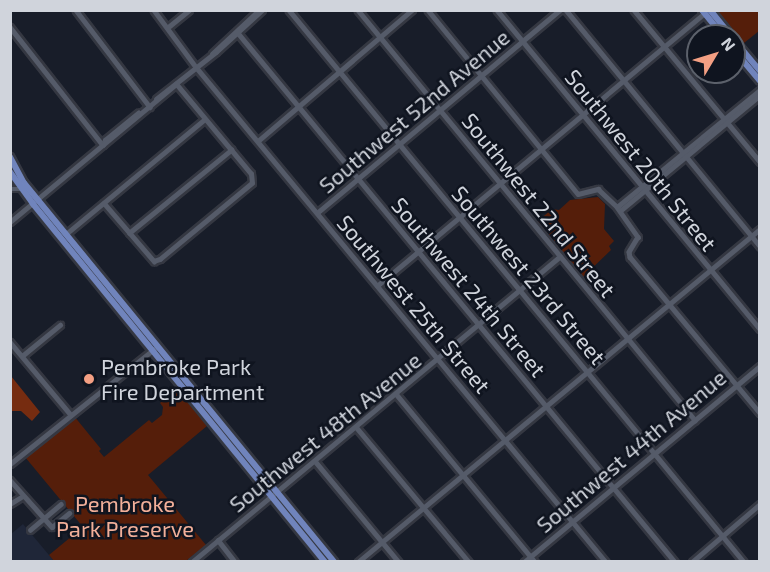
<!DOCTYPE html>
<html>
<head>
<meta charset="utf-8">
<style>
	body { margin:0 }
	#map { position:relative; width:770px; height:572px; overflow:hidden; background:#181d29; font-family:"Exo 2",sans-serif }
	div>[style] { position:absolute }
	[style*='--x'] { left:calc(var(--x)*1px); top:calc(var(--y)*1px); width:calc(var(--w)*1px); rotate:calc(var(--a)*1deg) }
	.built>* { inset:0; background:#1f2638 }
	.green>* { inset:0; background:#551e0a }
	.water>* { inset:0; background:#762c10 }
	.roads { filter:drop-shadow(2px 0 #353842) drop-shadow(-2px 0 #353842) drop-shadow(0 2px #353842) drop-shadow(0 -2px #353842) }
	.minor>* { height:4.5px; margin:-2.25px; padding:0 2.25px; transform-origin:2.25px; border-radius:2.25px; background:#555b69 }
	.major>* { height:6px; margin:-3px; padding:0 3px; transform-origin:3px; border-radius:3px; background:#7084bc }
	.dots>* { width:16px; height:16px; translate:-50% -50%; box-sizing:border-box; border:3px solid #0f141f; border-radius:50% }
	span { translate:-50% -50%; white-space:nowrap; text-align:center; line-height:1.15; -webkit-text-stroke:5px #0f141f; paint-order:stroke }
	.street-label { font-size:22px; color:#d0d4dc }
	.poi-label { font-size:22px; color:#d0d4dc }
	.left { translate:0 -50%; text-align:left }
	.park-label { font-size:22px; color:#f2af99 }
	.frame { position:absolute; inset:0; border:12px solid #d0d4dc; pointer-events:none }
	.north { position:absolute; left:686px; top:24px; width:60px; height:60px; box-sizing:border-box; background:#0f141f; border:2px solid #5c616b; border-radius:50%; rotate:52deg; font-size:16px; font-weight:700; line-height:24px; text-align:center; color:#d0d4dc }
	.north::after { content:''; display:block; margin:auto; width:21px; height:27px; background:#f39f83; clip-path:polygon(50% 0,100% 100%,50% 72%,0 100%) }
</style>
</head>
<body>
<div id="map">
	<div class="built">
		<i style="clip-path:polygon(23px 524px,54px 561px,11px 562px,11px 534px)"></i>
	</div>
	<div class="green">
		<i style="clip-path:polygon(717px 11px,759px 11px,759px 31px,744px 43px)"></i>
		<i style="clip-path:polygon(598px 197px,605px 204px,604px 229px,614px 241px,609px 246px,611px 250px,583px 277px,538px 221px,552px 209px,559px 210px,570px 200px)"></i>
		<i style="clip-path:polygon(177px 389px,207px 426px,148px 475px,206px 545px,186px 561px,54px 561px,49px 555px,83px 527px,25px 457px,74px 416px,101px 449px,99px 451px,104px 457px,149px 420px,152px 423px,162px 415px,163px 407px,160px 403px)"></i>
	</div>
	<div class="water">
		<i style="clip-path:polygon(11px 376px,40px 412px,32px 421px,21px 411px,11px 411px)"></i>
	</div>
	<div class="roads">
		<div class="minor">
			<i style="--x:76;--y:10;--w:122;--a:52.7"></i>
			<i style="--x:154;--y:10;--w:71;--a:53.6"></i>
			<i style="--x:196;--y:67;--w:643;--a:50.37"></i>
			<i style="--x:289;--y:10;--w:715;--a:50.5"></i>
			<i style="--x:358;--y:10;--w:531;--a:50.58"></i>
			<i style="--x:428;--y:10;--w:237;--a:50.8"></i>
			<i style="--x:578;--y:194;--w:21;--a:-14"></i>
			<i style="--x:598;--y:189;--w:26;--a:43"></i>
			<i style="--x:617;--y:207;--w:37;--a:55"></i>
			<i style="--x:638;--y:237;--w:17;--a:121"></i>
			<i style="--x:629;--y:252;--w:5;--a:79"></i>
			<i style="--x:630;--y:257;--w:203;--a:50.2"></i>
			<i style="--x:497;--y:10;--w:413;--a:50.5"></i>
			<i style="--x:566;--y:10;--w:306;--a:50.6"></i>
			<i style="--x:634;--y:10;--w:197;--a:50.3"></i>
			<i style="--x:10;--y:27;--w:150;--a:51.8"></i>
			<i style="--x:167;--y:28;--w:28;--a:-39"></i>
			<i style="--x:238;--y:33;--w:686;--a:50.44"></i>
			<i style="--x:212;--y:54;--w:63;--a:-43.1"></i>
			<i style="--x:156;--y:99;--w:76;--a:-38.1"></i>
			<i style="--x:216;--y:52;--w:62;--a:-42.4"></i>
			<i style="--x:258;--y:141;--w:202;--a:-40.4"></i>
			<i style="--x:103;--y:145;--w:5;--a:-68"></i>
			<i style="--x:105;--y:140;--w:43;--a:-39.3"></i>
			<i style="--x:10;--y:189;--w:11;--a:0"></i>
			<i style="--x:104;--y:203;--w:77;--a:49.2"></i>
			<i style="--x:154;--y:261;--w:6;--a:-18"></i>
			<i style="--x:160;--y:259;--w:119;--a:-39.6"></i>
			<i style="--x:252;--y:183;--w:9;--a:-96"></i>
			<i style="--x:251;--y:174;--w:117;--a:-129.8"></i>
			<i style="--x:617;--y:207;--w:185;--a:-39.3"></i>
			<i style="--x:620;--y:211;--w:182;--a:-39.6"></i>
			<i style="--x:317;--y:213;--w:317;--a:-39.9"></i>
			<i style="--x:10;--y:222;--w:216;--a:-39.7"></i>
			<i style="--x:129;--y:233;--w:132;--a:-39.1"></i>
			<i style="--x:66;--y:234;--w:180;--a:-39.6"></i>
			<i style="--x:377;--y:286;--w:425;--a:-39.8"></i>
			<i style="--x:10;--y:342;--w:95;--a:50.1"></i>
			<i style="--x:22;--y:356;--w:49;--a:-39.2"></i>
			<i style="--x:397;--y:395;--w:217;--a:50.4"></i>
			<i style="--x:357;--y:428;--w:175;--a:50.1"></i>
			<i style="--x:315;--y:461;--w:131;--a:50.3"></i>
			<i style="--x:10;--y:464;--w:184;--a:-38.6"></i>
			<i style="--x:10;--y:480;--w:63;--a:48.2"></i>
			<i style="--x:52;--y:527;--w:22;--a:-39"></i>
			<i style="--x:10;--y:504;--w:15;--a:-32"></i>
			<i style="--x:30;--y:530;--w:40;--a:-40"></i>
			<i style="--x:218;--y:540;--w:28;--a:52"></i>
			<i style="--x:192;--y:562;--w:478;--a:-39.7"></i>
			<i style="--x:358;--y:562;--w:522;--a:-39.64"></i>
			<i style="--x:524;--y:562;--w:307;--a:-39.7"></i>
			<i style="--x:692;--y:562;--w:89;--a:-40.5"></i>
		</div>
		<div class="major">
			<i style="--x:702;--y:10;--w:33;--a:51"></i>
			<i style="--x:710;--y:10;--w:33;--a:51"></i>
			<i style="--x:734;--y:40;--w:40;--a:50"></i>
			<i style="--x:734;--y:50;--w:40;--a:50"></i>
			<i style="--x:10;--y:157;--w:30;--a:62"></i>
			<i style="--x:24;--y:183;--w:490;--a:50.7"></i>
			<i style="--x:10;--y:172;--w:39;--a:54"></i>
			<i style="--x:33;--y:204;--w:462;--a:50.8"></i>
		</div>
	</div>
	<div class="dots">
		<i style="left:89px;top:379px;background:#f39f83"></i>
	</div>
	<div class="street-label">
		<span style="left:414px;top:111px;rotate:-40deg">Southwest 52nd Avenue</span>
		<span style="left:641px;top:160px;rotate:51deg">Southwest 20th Street</span>
		<span style="left:539px;top:205px;rotate:51deg">Southwest 22nd Street</span>
		<span style="left:529px;top:275px;rotate:50deg">Southwest 23rd Street</span>
		<span style="left:469px;top:287px;rotate:50deg">Southwest 24th Street</span>
		<span style="left:414px;top:304px;rotate:50deg">Southwest 25th Street</span>
		<span style="left:325px;top:432px;rotate:-39deg">Southwest 48th Avenue</span>
		<span style="left:631px;top:451px;rotate:-40deg">Southwest 44th Avenue</span>
	</div>
	<div class="poi-label">
		<span class="left" style="left:101px;top:379px">Pembroke Park<br>Fire Department</span>
	</div>
	<div class="park-label">
		<span style="left:125px;top:516px">Pembroke<br>Park Preserve</span>
	</div>
	<div class="frame"></div>
	<div class="north">N</div>
</div>
</body>
</html>
